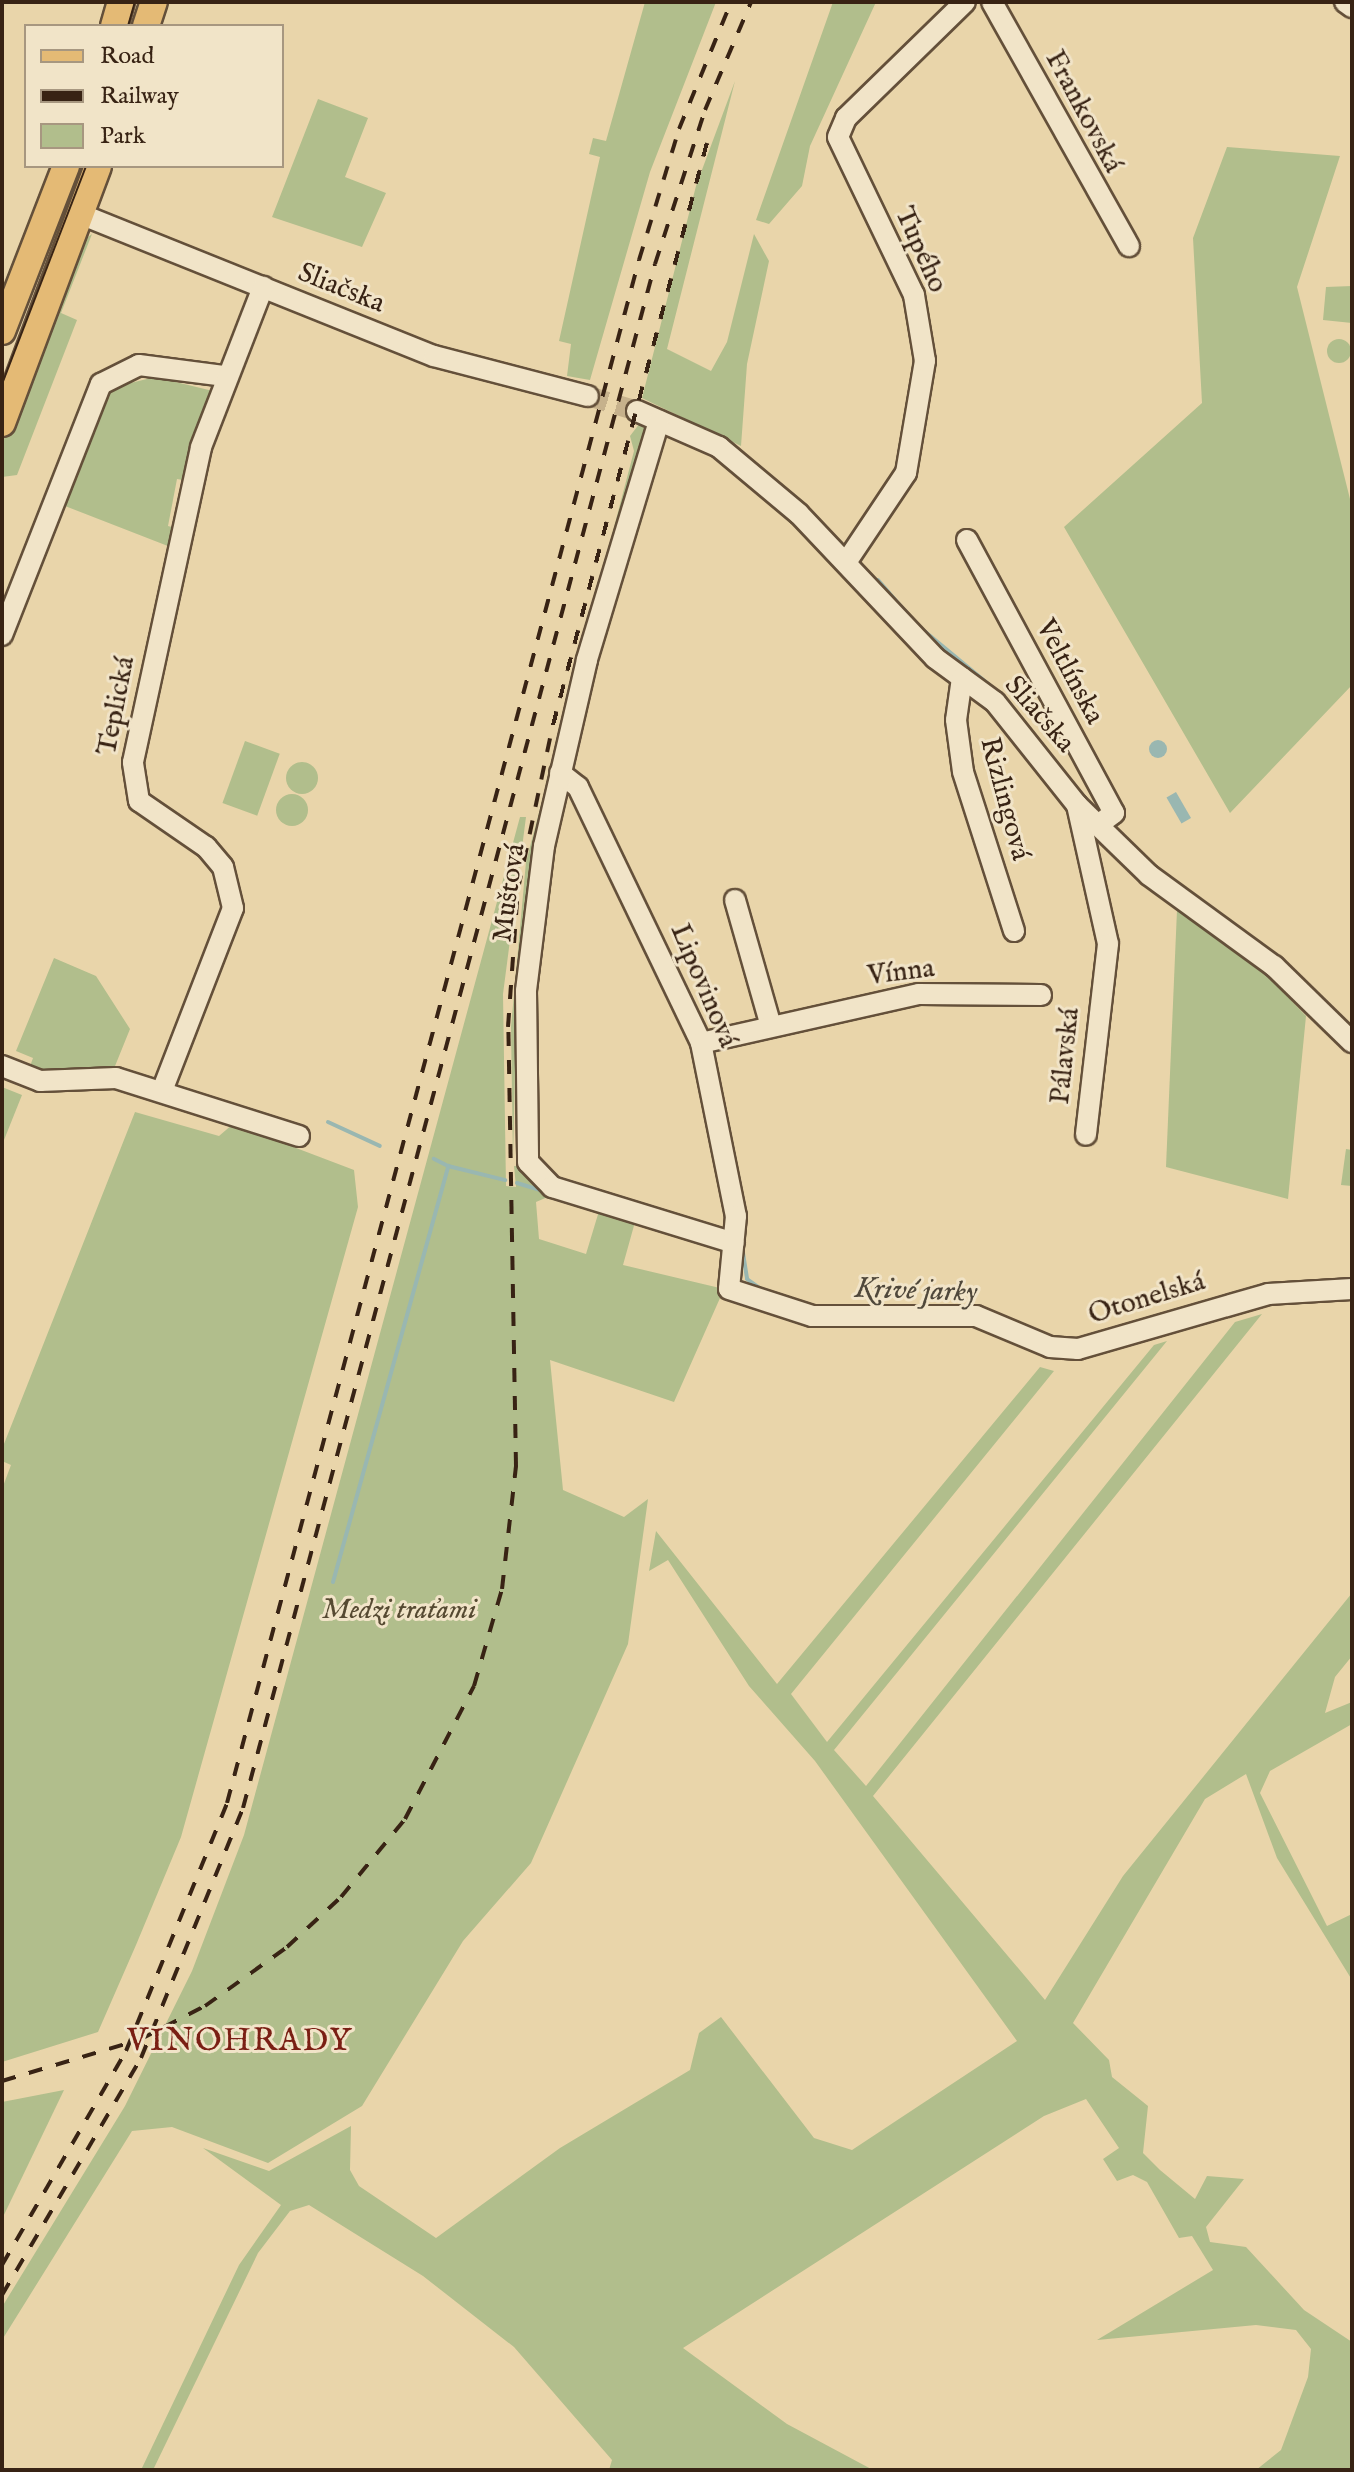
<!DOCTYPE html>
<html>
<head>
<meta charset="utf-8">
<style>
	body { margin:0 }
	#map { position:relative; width:1354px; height:2472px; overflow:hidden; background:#e9d5aa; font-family:"IM FELL English",serif }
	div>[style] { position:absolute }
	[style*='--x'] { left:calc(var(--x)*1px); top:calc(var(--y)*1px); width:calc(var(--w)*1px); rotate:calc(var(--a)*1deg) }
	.green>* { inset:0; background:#b1be8c; transform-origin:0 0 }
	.round { border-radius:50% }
	.water>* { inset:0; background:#99b7b1; transform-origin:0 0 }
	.stream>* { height:4px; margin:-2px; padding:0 2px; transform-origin:2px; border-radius:2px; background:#99b7b1 }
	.minor-tunnel>* { height:20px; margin-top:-10px; transform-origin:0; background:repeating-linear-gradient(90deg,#c6b18c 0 20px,transparent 0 30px) }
	.roads { filter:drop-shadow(2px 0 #64503a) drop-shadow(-2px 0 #64503a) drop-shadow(0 2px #64503a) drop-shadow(0 -2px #64503a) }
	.minor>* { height:20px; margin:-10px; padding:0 10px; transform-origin:10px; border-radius:10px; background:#f1e4c8 }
	.major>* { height:26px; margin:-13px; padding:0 13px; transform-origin:13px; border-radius:13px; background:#e4ba75 }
	.tram>* { height:2px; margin:-1px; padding:0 1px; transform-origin:1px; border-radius:1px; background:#382314 }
	.rail>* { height:4px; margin-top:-2px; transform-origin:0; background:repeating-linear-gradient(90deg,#382314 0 14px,transparent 0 28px) }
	span { translate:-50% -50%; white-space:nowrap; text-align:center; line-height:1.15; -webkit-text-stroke:6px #f1e4c8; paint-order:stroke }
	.street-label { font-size:28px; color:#382314 }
	.park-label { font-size:28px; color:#564a32; font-style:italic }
	.water-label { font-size:30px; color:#50483b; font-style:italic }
	.quarter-label { font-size:32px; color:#7a1f14; letter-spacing:2px }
	.frame { position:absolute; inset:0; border:4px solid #382314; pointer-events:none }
	.legend { position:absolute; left:24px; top:24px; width:260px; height:144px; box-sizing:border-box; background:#f1e4c8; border:2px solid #a79780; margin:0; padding:10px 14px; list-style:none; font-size:24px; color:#382314 }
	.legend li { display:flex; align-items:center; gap:16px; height:40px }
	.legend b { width:40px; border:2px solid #a79780 }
</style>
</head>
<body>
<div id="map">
	<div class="green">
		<i style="clip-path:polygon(645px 2px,716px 2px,650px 172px,590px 380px,567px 376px,571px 344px,559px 341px,600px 157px,589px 154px,593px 138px,606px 141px)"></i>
		<i style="clip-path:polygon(833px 2px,876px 2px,810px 146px,802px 186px,769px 224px,756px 220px)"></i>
		<i style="clip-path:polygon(735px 81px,667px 349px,711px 371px,727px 342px,754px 234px,769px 261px,747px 364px,741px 446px,642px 398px,696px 186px)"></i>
		<i style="clip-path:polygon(318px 99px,368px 118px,345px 177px,386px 193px,362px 247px,272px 217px)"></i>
		<i style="clip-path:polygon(1227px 147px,1340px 156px,1297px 287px,1352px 507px,1352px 685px,1230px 813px,1064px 527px,1202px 403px,1193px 238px)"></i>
		<i style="clip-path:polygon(92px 234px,61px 313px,77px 320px,17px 475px,2px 477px,2px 444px,77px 245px)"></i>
		<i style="clip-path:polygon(1352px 286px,1352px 323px,1323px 320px,1326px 287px)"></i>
		<i class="round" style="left:1327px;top:339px;width:24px;height:24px"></i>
		<i style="clip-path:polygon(155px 377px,213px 391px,189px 481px,177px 479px,168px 526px,179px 529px,173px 548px,65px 506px,106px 389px)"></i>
		<i style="clip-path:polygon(640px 423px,648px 433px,582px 659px,523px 1033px,516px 1033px,513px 1159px,511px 1027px,526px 862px,634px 451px,630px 436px)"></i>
		<i style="left:245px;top:741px;width:37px;height:66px;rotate:20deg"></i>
		<i class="round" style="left:286px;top:762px;width:32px;height:32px"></i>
		<i class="round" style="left:276px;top:794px;width:32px;height:32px"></i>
		<i style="clip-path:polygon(520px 817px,526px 817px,503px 994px,506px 1186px,516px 1187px,514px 1166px,525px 1166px,550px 1196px,536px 1202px,539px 1239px,586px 1254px,599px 1211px,635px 1222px,623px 1265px,724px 1289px,674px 1402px,550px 1360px,563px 1490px,624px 1517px,648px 1499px,628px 1644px,531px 1863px,463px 1941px,362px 2106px,268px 2163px,172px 2127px,132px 2131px,2px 2340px,2px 2307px,125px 2106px,192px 1971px,244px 1835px)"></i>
		<i style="clip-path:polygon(1177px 910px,1259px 967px,1306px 1016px,1288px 1199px,1166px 1167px)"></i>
		<i style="clip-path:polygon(54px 958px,96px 976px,130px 1029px,113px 1071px,46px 1074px,29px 1069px,33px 1058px,16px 1051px)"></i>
		<i style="clip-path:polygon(2px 1087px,22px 1095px,2px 1145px)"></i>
		<i style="clip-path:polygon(135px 1112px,219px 1136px,233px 1124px,354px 1170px,358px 1207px,181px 1837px,136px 1945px,98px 2032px,2px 2062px,2px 1489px,11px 1465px,2px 1461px,2px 1449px)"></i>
		<i style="clip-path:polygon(1346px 1149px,1352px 1150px,1352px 1186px,1341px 1185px)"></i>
		<i style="clip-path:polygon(1262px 1314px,873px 1796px,1045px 2000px,1123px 1876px,1352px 1593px,1352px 1656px,1335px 1677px,1325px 1713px,1352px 1702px,1352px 1724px,1270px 1771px,1260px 1793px,1327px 1926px,1352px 1914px,1352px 1980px,1277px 1858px,1246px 1774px,1205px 1799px,1073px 2023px,1109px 2060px,1112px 2077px,1148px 2106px,1143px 2153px,1160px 2170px,1195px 2199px,1207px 2176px,1244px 2179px,1206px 2227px,1210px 2242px,1246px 2247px,1304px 2310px,1352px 2342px,1352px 2470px,1256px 2470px,1281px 2450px,1308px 2377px,1311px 2349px,1296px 2330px,1256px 2325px,1097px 2340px,1213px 2270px,1192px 2236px,1179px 2238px,1147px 2182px,1133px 2175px,1117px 2181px,1103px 2159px,1119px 2148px,1086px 2099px,1044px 2116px,683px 2348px,787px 2424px,873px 2470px,609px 2470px,612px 2460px,514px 2347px,423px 2276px,309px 2205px,290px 2211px,258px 2253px,153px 2470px,141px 2470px,239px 2265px,281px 2205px,203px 2148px,269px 2171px,351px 2126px,350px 2170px,359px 2186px,436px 2238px,560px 2148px,690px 2070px,699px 2033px,721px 2017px,814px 2138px,852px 2150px,1017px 2041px,815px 1761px,749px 1686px,668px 1560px,649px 1571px,656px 1531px,777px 1684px,1040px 1367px,1054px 1371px,791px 1694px,827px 1742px,1154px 1345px,1167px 1341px,834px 1750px,866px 1786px,1235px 1322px)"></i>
		<i style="clip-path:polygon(64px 2090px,2px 2219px,2px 2102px)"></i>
	</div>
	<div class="water">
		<i class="round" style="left:1149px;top:740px;width:18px;height:18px"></i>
		<i style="left:1176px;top:792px;width:30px;height:11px;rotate:60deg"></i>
	</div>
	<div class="stream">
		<i style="--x:878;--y:580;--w:60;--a:49.1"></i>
		<i style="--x:917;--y:625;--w:105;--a:39.6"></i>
		<i style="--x:1009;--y:704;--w:63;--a:52"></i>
		<i style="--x:1251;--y:937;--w:67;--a:40.1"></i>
		<i style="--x:328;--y:1122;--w:57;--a:24.8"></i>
		<i style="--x:448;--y:1166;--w:59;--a:13.8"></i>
		<i style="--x:517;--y:1183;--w:27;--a:17"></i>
		<i style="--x:743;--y:1253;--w:26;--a:81"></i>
		<i style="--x:747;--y:1279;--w:17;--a:36"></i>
		<i style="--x:1008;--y:1319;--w:39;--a:23"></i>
		<i style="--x:333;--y:1582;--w:432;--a:-74.5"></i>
		<i style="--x:448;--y:1166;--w:16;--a:-153"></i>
	</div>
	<div class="minor-tunnel">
		<i style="--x:588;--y:396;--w:51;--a:17"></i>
	</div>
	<div class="roads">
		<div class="minor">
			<i style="--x:992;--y:2;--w:280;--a:60.7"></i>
			<i style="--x:1345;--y:2;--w:9;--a:36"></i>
			<i style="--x:80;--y:214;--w:381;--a:21.9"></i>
			<i style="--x:434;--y:356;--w:159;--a:14.6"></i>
			<i style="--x:637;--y:411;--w:90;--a:23.7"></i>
			<i style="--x:719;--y:447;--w:104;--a:39.9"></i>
			<i style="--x:799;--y:514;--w:198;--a:46.6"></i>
			<i style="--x:935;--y:658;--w:74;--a:36.3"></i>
			<i style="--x:995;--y:702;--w:132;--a:51.5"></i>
			<i style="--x:1077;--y:805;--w:100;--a:44.2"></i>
			<i style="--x:1149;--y:875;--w:155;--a:36.1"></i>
			<i style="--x:1274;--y:966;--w:109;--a:44.3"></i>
			<i style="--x:659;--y:421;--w:250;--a:106.8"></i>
			<i style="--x:587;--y:660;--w:191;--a:103"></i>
			<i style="--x:544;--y:846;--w:146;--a:97.1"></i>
			<i style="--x:526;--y:991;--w:171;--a:89.3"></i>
			<i style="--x:528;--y:1162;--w:35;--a:46"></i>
			<i style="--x:552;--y:1187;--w:190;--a:17.1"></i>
			<i style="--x:967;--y:540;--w:310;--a:61.7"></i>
			<i style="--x:1114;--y:813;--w:20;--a:143"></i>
			<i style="--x:847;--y:561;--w:106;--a:-56.2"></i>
			<i style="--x:906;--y:473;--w:114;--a:-80.4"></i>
			<i style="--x:925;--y:361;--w:67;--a:-99.5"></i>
			<i style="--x:914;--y:295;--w:175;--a:-115.7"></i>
			<i style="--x:838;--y:137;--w:21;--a:-67"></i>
			<i style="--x:846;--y:118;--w:166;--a:-44.3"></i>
			<i style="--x:2;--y:635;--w:270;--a:-68.5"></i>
			<i style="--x:101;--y:384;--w:42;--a:-26.6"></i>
			<i style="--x:139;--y:365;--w:87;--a:7.3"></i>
			<i style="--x:962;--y:678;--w:42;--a:98.1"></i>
			<i style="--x:956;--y:720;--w:52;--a:82.3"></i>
			<i style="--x:963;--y:772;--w:167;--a:72.2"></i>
			<i style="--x:560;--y:773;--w:23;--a:38"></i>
			<i style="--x:578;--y:787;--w:284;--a:64.3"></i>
			<i style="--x:701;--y:1043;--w:177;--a:78.6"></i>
			<i style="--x:736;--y:1216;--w:73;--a:95.5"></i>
			<i style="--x:729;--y:1289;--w:87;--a:18"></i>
			<i style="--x:812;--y:1316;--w:164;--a:0"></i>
			<i style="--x:976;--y:1316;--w:80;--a:22.7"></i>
			<i style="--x:1050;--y:1347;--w:28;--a:4"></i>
			<i style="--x:1078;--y:1349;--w:198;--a:-16.1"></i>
			<i style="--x:1268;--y:1294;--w:84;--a:-3.4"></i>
			<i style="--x:1077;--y:805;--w:142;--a:77.4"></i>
			<i style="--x:1108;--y:944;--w:192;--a:96.6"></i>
			<i style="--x:735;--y:900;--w:131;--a:74.1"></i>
			<i style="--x:701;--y:1043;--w:223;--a:-12.7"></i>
			<i style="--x:919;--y:994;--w:122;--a:0.5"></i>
			<i style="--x:2;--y:1066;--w:41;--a:21.5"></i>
			<i style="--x:40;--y:1081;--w:76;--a:-2.3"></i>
			<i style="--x:116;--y:1078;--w:192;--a:17.6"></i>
			<i style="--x:162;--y:1091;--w:196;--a:-68.8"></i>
			<i style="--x:233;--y:908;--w:42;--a:-103.7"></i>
			<i style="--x:223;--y:867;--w:26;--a:-130"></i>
			<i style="--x:206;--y:847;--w:81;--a:-145.5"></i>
			<i style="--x:139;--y:801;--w:39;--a:-99"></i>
			<i style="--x:133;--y:762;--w:322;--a:-77.8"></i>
			<i style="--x:201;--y:447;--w:172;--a:-68.8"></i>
		</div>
		<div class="major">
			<i style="--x:114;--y:26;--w:25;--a:-74"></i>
			<i style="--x:146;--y:26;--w:25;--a:-72"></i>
			<i style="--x:2;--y:331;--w:177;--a:-68.8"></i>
			<i style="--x:2;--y:423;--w:274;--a:-69.5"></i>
		</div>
	</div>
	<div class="tram">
		<i style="--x:128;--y:26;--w:25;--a:-74"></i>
		<i style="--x:2;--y:384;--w:234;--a:-68.9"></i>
	</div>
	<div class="rail">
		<i style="--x:2;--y:2081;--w:143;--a:-16.7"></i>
		<i style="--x:139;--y:2040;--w:74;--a:-27.3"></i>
		<i style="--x:205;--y:2006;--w:101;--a:-35.7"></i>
		<i style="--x:287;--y:1947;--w:74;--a:-42.8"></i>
		<i style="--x:341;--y:1897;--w:101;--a:-50.6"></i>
		<i style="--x:405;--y:1819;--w:150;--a:-62.6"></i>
		<i style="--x:474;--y:1686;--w:101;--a:-73.9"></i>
		<i style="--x:502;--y:1589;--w:124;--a:-83.5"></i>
		<i style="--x:516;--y:1466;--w:439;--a:-91"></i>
		<i style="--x:508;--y:1027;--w:138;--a:-85.9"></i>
		<i style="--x:518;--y:889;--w:168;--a:-78"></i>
		<i style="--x:553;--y:725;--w:614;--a:-75.19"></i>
		<i style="--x:2;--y:2265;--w:247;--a:-59.9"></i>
		<i style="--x:126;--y:2051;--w:268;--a:-67.8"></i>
		<i style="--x:227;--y:1803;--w:1597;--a:-75.05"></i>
		<i style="--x:639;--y:260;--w:137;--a:-73"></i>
		<i style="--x:679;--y:129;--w:137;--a:-67.7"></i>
		<i style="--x:2;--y:2295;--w:275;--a:-59.6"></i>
		<i style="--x:141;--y:2058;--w:270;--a:-67.8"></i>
		<i style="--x:243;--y:1808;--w:1598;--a:-75.06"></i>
		<i style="--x:655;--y:264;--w:162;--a:-72"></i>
		<i style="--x:705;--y:110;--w:117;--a:-66.9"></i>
	</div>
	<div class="street-label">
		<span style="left:1083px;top:112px;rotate:62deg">Frankovská</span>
		<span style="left:920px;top:250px;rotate:66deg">Tupého</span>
		<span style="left:341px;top:289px;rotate:22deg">Sliačska</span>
		<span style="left:1069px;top:672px;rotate:62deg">Veltlínska</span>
		<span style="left:117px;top:706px;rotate:-79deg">Teplická</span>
		<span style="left:1039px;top:715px;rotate:49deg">Sliačska</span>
		<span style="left:1004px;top:799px;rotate:75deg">Rizlingová</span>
		<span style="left:510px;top:893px;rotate:-82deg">Muštová</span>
		<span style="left:901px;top:973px;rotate:-7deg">Vínna</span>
		<span style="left:703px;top:986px;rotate:67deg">Lipovinová</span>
		<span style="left:1066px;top:1056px;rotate:-84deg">Pálavská</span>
		<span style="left:1147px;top:1299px;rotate:-17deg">Otonelská</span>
	</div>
	<div class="park-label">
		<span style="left:399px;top:1611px">Medzi traťami</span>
	</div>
	<div class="water-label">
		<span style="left:916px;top:1291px;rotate:2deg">Krivé jarky</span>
	</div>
	<div class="quarter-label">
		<span style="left:240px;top:2042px">VINOHRADY</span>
	</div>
	<div class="frame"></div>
	<ul class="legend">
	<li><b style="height:10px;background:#e4ba75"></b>Road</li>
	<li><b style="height:10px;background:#382314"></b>Railway</li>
	<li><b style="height:22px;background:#b1be8c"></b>Park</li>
	</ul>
</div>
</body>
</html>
